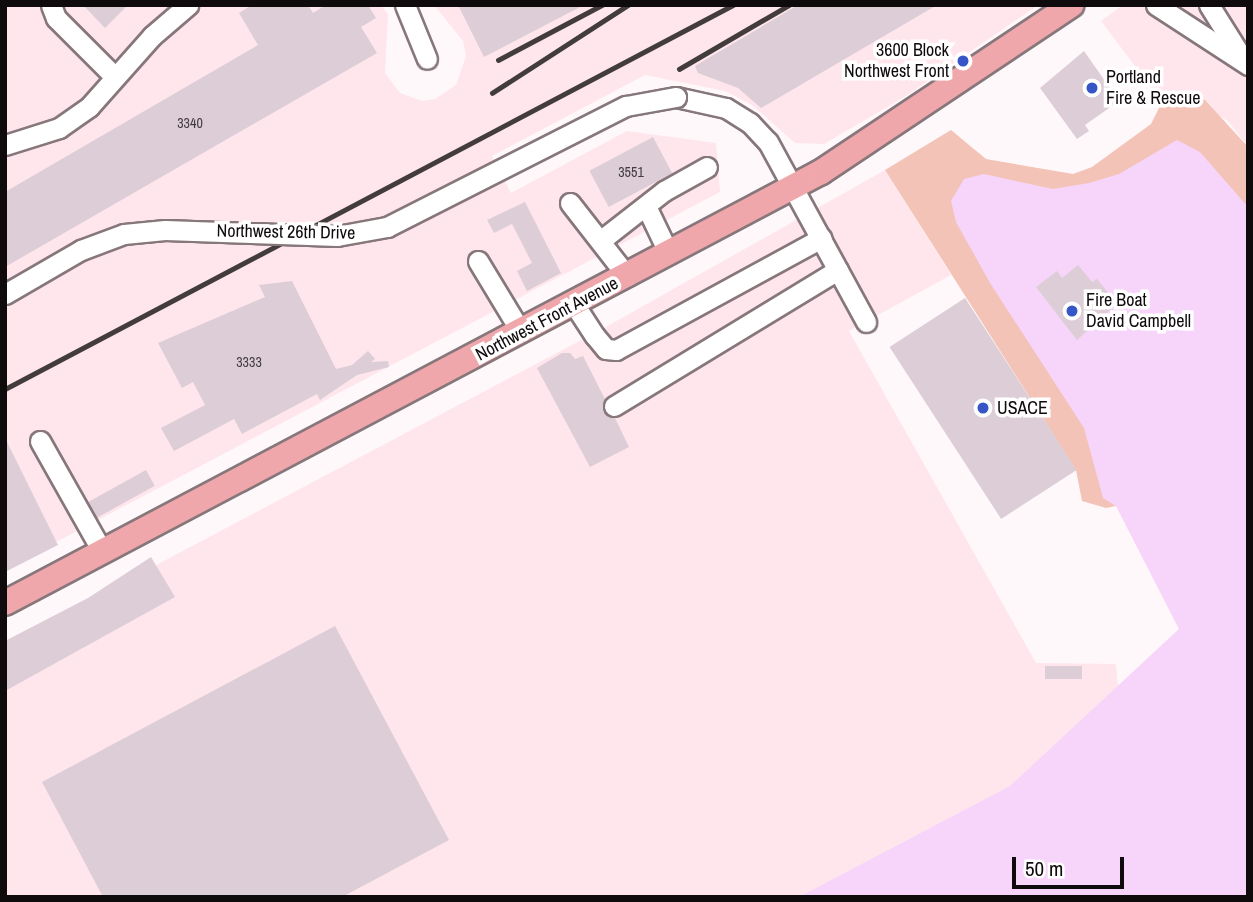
<!DOCTYPE html>
<html>
<head>
<meta charset="utf-8">
<style>
	body { margin:0 }
	#map { position:relative; width:1253px; height:902px; overflow:hidden; background:#fff8fa; font-family:"Archivo Narrow",sans-serif }
	div>[style] { position:absolute }
	[style*='--x'] { left:calc(var(--x)*1px); top:calc(var(--y)*1px); width:calc(var(--w)*1px); rotate:calc(var(--a)*1deg) }
	.built>* { inset:0; background:#ffe5ec }
	.green>* { inset:0; background:#f2c3b6 }
	.water>* { inset:0; background:#f7d5fb }
	.building>* { inset:0; background:#dccdd6; transform-origin:0 0 }
	.roads { filter:drop-shadow(2px 0 #86777b) drop-shadow(-2px 0 #86777b) drop-shadow(0 2px #86777b) drop-shadow(0 -2px #86777b) }
	.minor>* { height:19px; margin:-9.5px; padding:0 9.5px; transform-origin:9.5px; border-radius:9.5px; background:#fff }
	.major>* { height:24px; margin:-12px; padding:0 12px; transform-origin:12px; border-radius:12px; background:#f0a7ac }
	.rail>* { height:4.5px; margin:-2.25px; padding:0 2.25px; transform-origin:2.25px; border-radius:2.25px; background:#423c3d }
	.bridges { filter:drop-shadow(2px 0 #86777b) drop-shadow(-2px 0 #86777b) drop-shadow(0 2px #86777b) drop-shadow(0 -2px #86777b) }
	.minor-bridge>* { height:19px; margin:-9.5px; padding:0 9.5px; transform-origin:9.5px; border-radius:9.5px; background:#fff }
	.dots>* { width:19px; height:19px; translate:-50% -50%; box-sizing:border-box; border:4px solid #fff; border-radius:50% }
	span { translate:-50% -50%; white-space:nowrap; text-align:center; line-height:1.15; -webkit-text-stroke:7px #fff; paint-order:stroke }
	.number-label { font-size:14px; color:#423b3e }
	.number-label span { -webkit-text-stroke-width:0 }
	.poi-label { font-size:18px; color:#0f0a0b }
	.right { translate:-100% -50%; text-align:right }
	.left { translate:0 -50%; text-align:left }
	.street-label { font-size:18px; color:#0f0a0b }
	.frame { position:absolute; inset:0; border:7px solid #0f0a0b; pointer-events:none }
	.scale { position:absolute; left:1012px; top:857px; width:112px; height:32px; box-sizing:border-box; border:4px solid #0f0a0b; border-top:0; padding-left:9px; font-size:21px; line-height:24px; white-space:nowrap; color:#0f0a0b; -webkit-text-stroke:5px #fff; paint-order:stroke }
</style>
</head>
<body>
<div id="map">
	<div class="built">
		<i style="clip-path:polygon(5px 5px,381px 5px,388px 14px,385px 73px,400px 93px,422px 101px,435px 99px,456px 85px,466px 56px,463px 41px,434px 5px,1038px 5px,906px 96px,824px 144px,795px 143px,752px 105px,725px 91px,645px 75px,492px 156px,511px 193px,627px 131px,716px 143px,720px 192px,5px 569px)"></i>
		<i style="clip-path:polygon(1123px 5px,1248px 5px,1248px 147px,1228px 121px,1177px 92px,1162px 102px,1101px 21px)"></i>
		<i style="clip-path:polygon(885px 170px,951px 275px,849px 331px,1036px 663px,1116px 664px,1118px 686px,1179px 629px,1116px 506px,1248px 653px,959px 897px,5px 897px,5px 645px,604px 328px)"></i>
	</div>
	<div class="green">
		<i style="clip-path:polygon(1177px 92px,1205px 100px,1248px 147px,1248px 368px,1055px 341px,1116px 506px,1106px 508px,1082px 501px,1076px 470px,885px 170px,951px 130px,986px 159px,1073px 174px,1092px 167px,1151px 124px,1162px 102px)"></i>
	</div>
	<div class="water">
		<i style="clip-path:polygon(1177px 140px,1200px 152px,1248px 207px,1248px 897px,799px 897px,1010px 786px,1179px 629px,1116px 506px,1103px 498px,1084px 428px,990px 283px,956px 222px,951px 201px,964px 179px,984px 174px,1053px 189px,1089px 183px,1119px 174px)"></i>
	</div>
	<div class="building">
		<i style="clip-path:polygon(83px 5px,128px 5px,105px 28px)"></i>
		<i style="clip-path:polygon(252px 5px,308px 5px,313px 13px,326px 5px,368px 5px,376px 18px,361px 27px,377px 53px,5px 267px,5px 192px,258px 45px,239px 13px)"></i>
		<i style="clip-path:polygon(458px 5px,584px 5px,484px 57px)"></i>
		<i style="clip-path:polygon(798px 5px,937px 5px,761px 108px,738px 88px,698px 73px,695px 66px)"></i>
		<i style="clip-path:polygon(1084px 51px,1119px 101px,1085px 125px,1089px 131px,1077px 139px,1040px 88px)"></i>
		<i style="left:653px;top:137px;width:41px;height:72px;rotate:62deg"></i>
		<i style="clip-path:polygon(525px 202px,561px 273px,527px 291px,517px 271px,532px 263px,512px 224px,494px 233px,487px 220px)"></i>
		<i style="clip-path:polygon(1078px 265px,1092px 282px,1097px 279px,1117px 304px,1077px 340px,1036px 287px,1057px 271px,1062px 278px)"></i>
		<i style="clip-path:polygon(292px 281px,336px 369px,352px 365px,368px 351px,375px 359px,371px 362px,388px 361px,389px 367px,357px 375px,320px 400px,317px 394px,242px 434px,234px 419px,174px 451px,161px 428px,205px 405px,193px 382px,182px 388px,158px 343px,265px 297px,259px 285px)"></i>
		<i style="left:965px;top:298px;width:205px;height:90px;rotate:57deg"></i>
		<i style="clip-path:polygon(562px 353px,570px 353px,575px 359px,583px 356px,605px 399px,603px 412px,615px 418px,629px 447px,590px 467px,537px 368px)"></i>
		<i style="clip-path:polygon(5px 438px,58px 545px,5px 572px)"></i>
		<i style="left:146px;top:470px;width:18px;height:66px;rotate:61deg"></i>
		<i style="clip-path:polygon(151px 557px,175px 597px,5px 691px,5px 641px,88px 598px)"></i>
		<i style="clip-path:polygon(335px 626px,449px 840px,342px 897px,103px 897px,42px 782px)"></i>
		<i style="left:1082px;top:666px;width:13px;height:37px;rotate:90deg"></i>
	</div>
	<div class="roads">
		<div class="minor">
			<i style="--x:51;--y:5;--w:14;--a:69"></i>
			<i style="--x:56;--y:18;--w:82;--a:45"></i>
			<i style="--x:405;--y:5;--w:58;--a:67.8"></i>
			<i style="--x:1156;--y:5;--w:110;--a:33.1"></i>
			<i style="--x:1209;--y:5;--w:60;--a:57.9"></i>
			<i style="--x:676;--y:97;--w:51;--a:12.4"></i>
			<i style="--x:726;--y:108;--w:28;--a:32"></i>
			<i style="--x:750;--y:123;--w:26;--a:47"></i>
			<i style="--x:768;--y:142;--w:205;--a:61.4"></i>
			<i style="--x:5;--y:145;--w:57;--a:-17.5"></i>
			<i style="--x:59;--y:128;--w:37;--a:-35"></i>
			<i style="--x:89;--y:107;--w:95;--a:-48.4"></i>
			<i style="--x:152;--y:36;--w:48;--a:-40.7"></i>
			<i style="--x:570;--y:203;--w:93;--a:52"></i>
			<i style="--x:646;--y:206;--w:53;--a:64.4"></i>
			<i style="--x:600;--y:241;--w:81;--a:-38"></i>
			<i style="--x:664;--y:191;--w:49;--a:-29.2"></i>
			<i style="--x:478;--y:261;--w:83;--a:58.8"></i>
			<i style="--x:574;--y:304;--w:38;--a:57"></i>
			<i style="--x:595;--y:336;--w:17;--a:50"></i>
			<i style="--x:606;--y:349;--w:10;--a:6"></i>
			<i style="--x:616;--y:350;--w:234;--a:-28.6"></i>
			<i style="--x:614;--y:406;--w:262;--a:-31.3"></i>
			<i style="--x:40;--y:441;--w:126;--a:60.6"></i>
		</div>
		<div class="major">
			<i style="--x:5;--y:603;--w:923;--a:-27.84"></i>
			<i style="--x:821;--y:172;--w:301;--a:-33.7"></i>
		</div>
	</div>
	<div class="rail">
		<i style="--x:498;--y:60;--w:118;--a:-27.9"></i>
		<i style="--x:679;--y:69;--w:127;--a:-30.2"></i>
		<i style="--x:492;--y:93;--w:162;--a:-32.9"></i>
		<i style="--x:5;--y:389;--w:823;--a:-27.81"></i>
	</div>
	<div class="bridges">
		<div class="minor-bridge">
			<i style="--x:5;--y:294;--w:88;--a:-30.1"></i>
			<i style="--x:81;--y:250;--w:46;--a:-20.4"></i>
			<i style="--x:124;--y:234;--w:41;--a:-5.6"></i>
			<i style="--x:165;--y:230;--w:172;--a:2"></i>
			<i style="--x:337;--y:236;--w:51;--a:-10.2"></i>
			<i style="--x:387;--y:227;--w:268;--a:-26.9"></i>
			<i style="--x:626;--y:106;--w:51;--a:-10.2"></i>
		</div>
	</div>
	<div class="dots">
		<i style="left:963px;top:61px;background:#3655c6"></i>
		<i style="left:1092px;top:88px;background:#3655c6"></i>
		<i style="left:1072px;top:311px;background:#3655c6"></i>
		<i style="left:983px;top:408px;background:#3655c6"></i>
	</div>
	<div class="number-label">
		<span style="left:190px;top:123px">3340</span>
		<span style="left:631px;top:172px">3551</span>
		<span style="left:249px;top:362px">3333</span>
	</div>
	<div class="poi-label">
		<span class="right" style="left:949px;top:61px">3600 Block<br>Northwest Front</span>
		<span class="left" style="left:1106px;top:88px">Portland<br>Fire &amp; Rescue</span>
		<span class="left" style="left:1086px;top:311px">Fire Boat<br>David Campbell</span>
		<span class="left" style="left:997px;top:408px">USACE</span>
	</div>
	<div class="street-label">
		<span style="left:286px;top:232px;rotate:1deg">Northwest 26th Drive</span>
		<span style="left:547px;top:319px;rotate:-28deg">Northwest Front Avenue</span>
	</div>
	<div class="frame"></div>
	<div class="scale">50 m</div>
</div>
</body>
</html>
